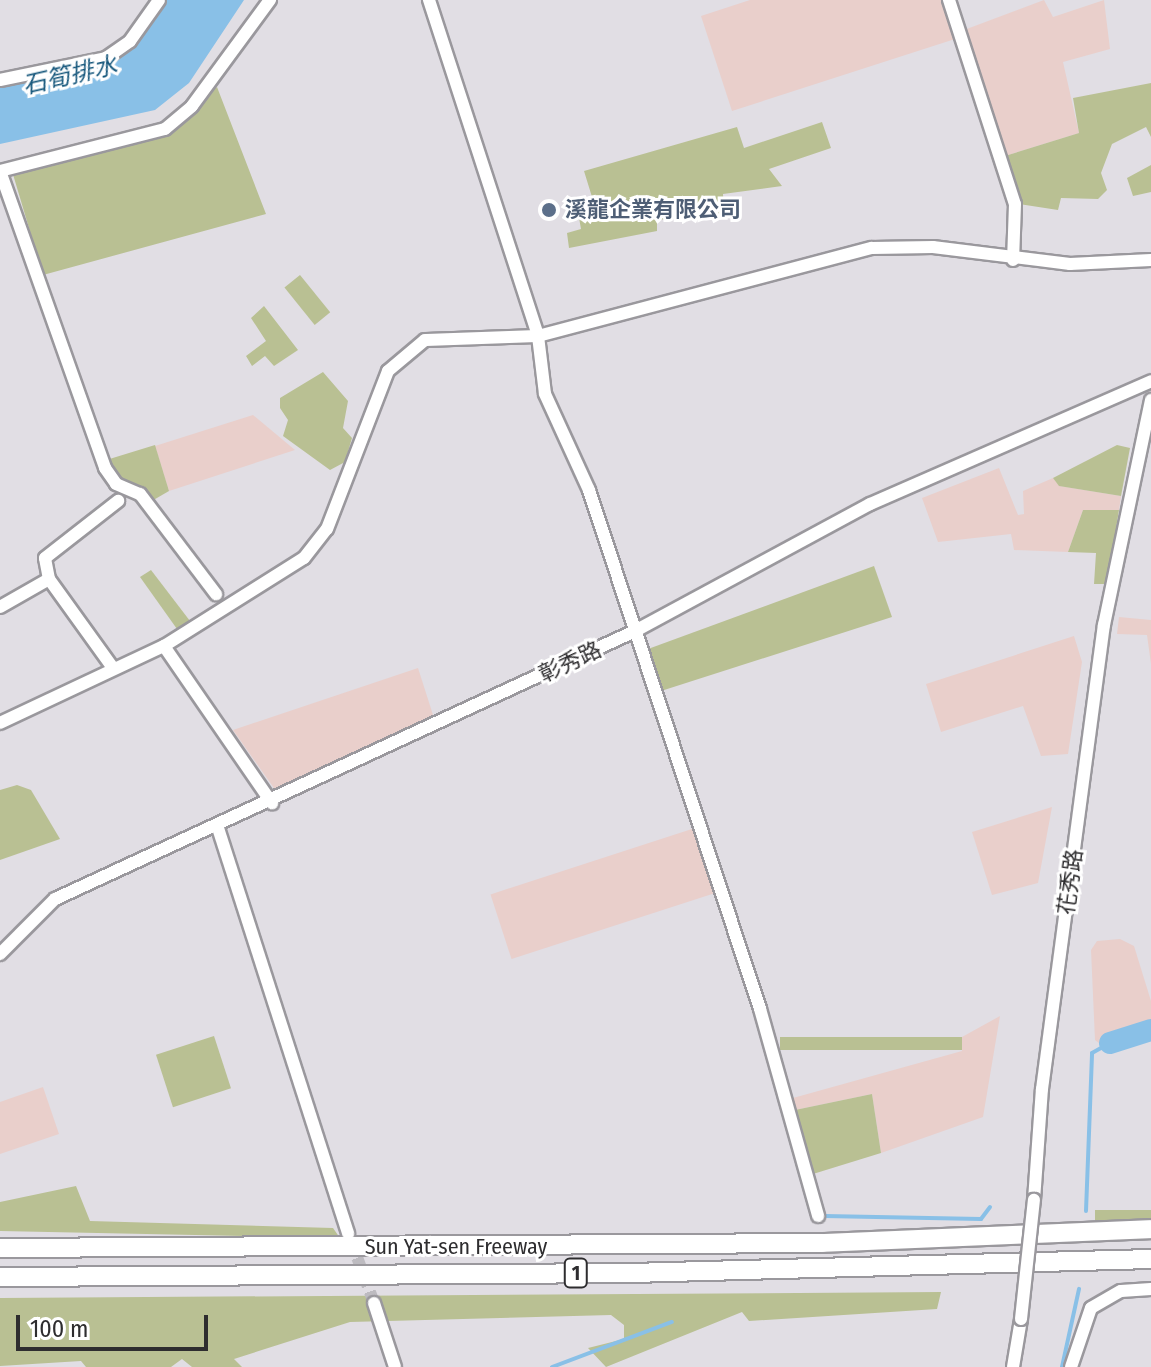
<!DOCTYPE html>
<html>
<head>
<meta charset="utf-8">
<style>
	body { margin:0 }
	#map { position:relative; width:1151px; height:1367px; overflow:hidden; background:#e1dee4; font-family:"Fira Sans Condensed","Noto Sans TC",sans-serif }
	div>[style] { position:absolute }
	[style*='--x'] { left:calc(var(--x)*1px); top:calc(var(--y)*1px); width:calc(var(--w)*1px); rotate:calc(var(--a)*1deg) }
	.industrial>* { inset:0; background:#e9cfcb; transform-origin:0 0 }
	.green>* { inset:0; background:#b9c093; transform-origin:0 0 }
	.water>* { inset:0; background:#89c0e7 }
	.stream>* { height:4px; margin:-2px; padding:0 2px; transform-origin:2px; border-radius:2px; background:#89c0e7 }
	.river>* { height:22px; margin:-11px; padding:0 11px; transform-origin:11px; border-radius:11px; background:#89c0e7 }
	.minor-tunnel>* { height:12px; margin-top:-6px; transform-origin:0; background:repeating-linear-gradient(90deg,#bdbbc0 0 12px,transparent 0 18px) }
	.roads { filter:drop-shadow(2px 0 #9a989d) drop-shadow(-2px 0 #9a989d) drop-shadow(0 2px #9a989d) drop-shadow(0 -2px #9a989d) }
	.minor>* { height:12px; margin:-6px; padding:0 6px; transform-origin:6px; border-radius:6px; background:#fff }
	.highway>* { height:18px; margin:-9px; padding:0 9px; transform-origin:9px; border-radius:9px; background:#fff }
	.bridges { filter:drop-shadow(2px 0 #9a989d) drop-shadow(-2px 0 #9a989d) drop-shadow(0 2px #9a989d) drop-shadow(0 -2px #9a989d) }
	.minor-bridge>* { height:12px; margin:-6px; padding:0 6px; transform-origin:6px; border-radius:6px; background:#fff }
	.dots>* { width:22px; height:22px; translate:-50% -50%; box-sizing:border-box; border:4px solid #fff; border-radius:50% }
	span { translate:-50% -50%; white-space:nowrap; text-align:center; line-height:1.15; -webkit-text-stroke:6px #fff; paint-order:stroke }
	.shield-label span { padding:2px 6px; background:#fff; border:2px solid; border-radius:6px; -webkit-text-stroke-width:0 }
	.shield-label { font-size:20px; color:#2e2d2f; font-weight:700 }
	.service-label { font-size:22px; color:#4e5e75; font-weight:700 }
	.left { translate:0 -50%; text-align:left }
	.street-label { font-size:22px; color:#2e2d2f }
	.water-label { font-size:24px; color:#16577c; font-style:italic }
	.scale { position:absolute; left:16px; top:1315px; width:192px; height:36px; box-sizing:border-box; border:4px solid #2e2d2f; border-top:0; padding-left:10px; font-size:24px; line-height:28px; white-space:nowrap; color:#2e2d2f; -webkit-text-stroke:6px #fff; paint-order:stroke }
</style>
</head>
<body>
<div id="map">
	<div class="industrial">
		<i style="clip-path:polygon(750px 0,943px 0,955px 39px,732px 111px,701px 16px)"></i>
		<i style="clip-path:polygon(1044px 0,1053px 17px,1104px 0,1110px 49px,1063px 62px,1079px 133px,1005px 156px,964px 30px)"></i>
		<i style="clip-path:polygon(253px 415px,295px 450px,169px 491px,155px 446px)"></i>
		<i style="clip-path:polygon(999px 468px,1018px 515px,1024px 514px,1023px 491px,1053px 478px,1060px 486px,1121px 496px,1119px 510px,1083px 510px,1068px 552px,1014px 550px,1011px 534px,938px 542px,922px 498px)"></i>
		<i style="clip-path:polygon(1119px 617px,1151px 620px,1151px 664px,1147px 635px,1117px 634px)"></i>
		<i style="clip-path:polygon(1074px 636px,1082px 662px,1068px 754px,1041px 756px,1023px 706px,941px 732px,926px 684px)"></i>
		<i style="clip-path:polygon(418px 668px,434px 718px,276px 791px,233px 730px)"></i>
		<i style="clip-path:polygon(1052px 807px,1038px 883px,992px 895px,972px 832px)"></i>
		<i style="left:695px;top:828px;width:68px;height:215px;rotate:72deg"></i>
		<i style="clip-path:polygon(1120px 939px,1134px 946px,1151px 1001px,1151px 1031px,1104px 1047px,1095px 1040px,1091px 950px,1097px 941px)"></i>
		<i style="clip-path:polygon(1000px 1016px,983px 1117px,881px 1153px,872px 1094px,795px 1110px,793px 1098px,962px 1051px,962px 1037px)"></i>
		<i style="clip-path:polygon(43px 1087px,59px 1134px,0 1154px,0 1102px)"></i>
	</div>
	<div class="green">
		<i style="clip-path:polygon(1151px 83px,1151px 137px,1146px 127px,1112px 144px,1101px 173px,1107px 190px,1098px 199px,1061px 198px,1058px 210px,1019px 204px,1005px 156px,1079px 133px,1073px 98px)"></i>
		<i style="clip-path:polygon(217px 87px,266px 214px,43px 275px,12px 171px,146px 140px)"></i>
		<i style="clip-path:polygon(822px 122px,831px 148px,769px 169px,782px 186px,723px 194px,724px 213px,657px 220px,657px 231px,569px 248px,567px 233px,581px 229px,576px 201px,592px 197px,584px 171px,737px 127px,744px 148px)"></i>
		<i style="clip-path:polygon(1151px 165px,1151px 192px,1133px 196px,1127px 178px)"></i>
		<i style="left:300px;top:275px;width:48px;height:20px;rotate:51deg"></i>
		<i style="clip-path:polygon(264px 306px,298px 350px,274px 366px,265px 356px,252px 366px,246px 356px,266px 341px,251px 318px)"></i>
		<i style="clip-path:polygon(323px 372px,348px 401px,343px 428px,352px 438px,345px 462px,330px 470px,283px 436px,288px 420px,280px 408px,280px 398px)"></i>
		<i style="clip-path:polygon(155px 445px,169px 491px,150px 502px,112px 482px,103px 461px)"></i>
		<i style="clip-path:polygon(1117px 445px,1130px 448px,1121px 496px,1059px 486px,1053px 478px)"></i>
		<i style="clip-path:polygon(1083px 510px,1119px 510px,1107px 584px,1094px 584px,1096px 553px,1068px 552px)"></i>
		<i style="clip-path:polygon(874px 566px,892px 617px,661px 691px,648px 649px)"></i>
		<i style="clip-path:polygon(151px 570px,190px 621px,177px 629px,140px 577px)"></i>
		<i style="clip-path:polygon(17px 785px,31px 790px,60px 839px,0 860px,0 790px)"></i>
		<i style="left:214px;top:1036px;width:55px;height:61px;rotate:72deg"></i>
		<i style="left:962px;top:1037px;width:13px;height:182px;rotate:90deg"></i>
		<i style="clip-path:polygon(872px 1094px,881px 1153px,813px 1174px,795px 1110px)"></i>
		<i style="clip-path:polygon(76px 1186px,90px 1221px,333px 1228px,340px 1238px,0 1231px,0 1202px)"></i>
		<i style="left:1151px;top:1210px;width:11px;height:56px;rotate:90deg"></i>
		<i style="clip-path:polygon(941px 1292px,937px 1309px,749px 1321px,742px 1312px,606px 1367px,588px 1348px,624px 1339px,624px 1325px,611px 1315px,350px 1322px,234px 1359px,242px 1367px,192px 1367px,182px 1359px,171px 1367px,86px 1367px,81px 1361px,0 1366px,0 1298px)"></i>
	</div>
	<div class="water">
		<i style="clip-path:polygon(166px 0,244px 0,189px 83px,155px 110px,0 144px,0 82px,120px 55px)"></i>
	</div>
	<div class="stream">
		<i style="--x:1086;--y:1211;--w:158;--a:-87.8"></i>
		<i style="--x:1092;--y:1053;--w:21;--a:-29"></i>
		<i style="--x:824;--y:1216;--w:157;--a:1.1"></i>
		<i style="--x:981;--y:1219;--w:15;--a:-53"></i>
		<i style="--x:552;--y:1367;--w:128;--a:-20.6"></i>
		<i style="--x:1062;--y:1367;--w:80;--a:-77.7"></i>
	</div>
	<div class="river">
		<i style="--x:1110;--y:1043;--w:43;--a:-17.6"></i>
	</div>
	<div class="minor-tunnel">
		<i style="--x:351;--y:1241;--w:66;--a:69.6"></i>
	</div>
	<div class="roads">
		<div class="minor">
			<i style="--x:429;--y:0;--w:353;--a:72"></i>
			<i style="--x:538;--y:336;--w:58;--a:83.1"></i>
			<i style="--x:545;--y:394;--w:106;--a:65.4"></i>
			<i style="--x:589;--y:490;--w:546;--a:71.76"></i>
			<i style="--x:760;--y:1009;--w:215;--a:74.3"></i>
			<i style="--x:949;--y:0;--w:214;--a:72.1"></i>
			<i style="--x:1015;--y:204;--w:56;--a:92"></i>
			<i style="--x:0;--y:80;--w:108;--a:-11.7"></i>
			<i style="--x:106;--y:58;--w:29;--a:-35"></i>
			<i style="--x:130;--y:41;--w:50;--a:-54.7"></i>
			<i style="--x:0;--y:171;--w:315;--a:70.5"></i>
			<i style="--x:105;--y:468;--w:19;--a:55"></i>
			<i style="--x:116;--y:484;--w:26;--a:23"></i>
			<i style="--x:140;--y:494;--w:126;--a:52.8"></i>
			<i style="--x:0;--y:171;--w:170;--a:-14.3"></i>
			<i style="--x:165;--y:129;--w:35;--a:-40"></i>
			<i style="--x:192;--y:106;--w:132;--a:-53.7"></i>
			<i style="--x:49;--y:579;--w:110;--a:54.3"></i>
			<i style="--x:0;--y:607;--w:56;--a:-29.7"></i>
			<i style="--x:49;--y:579;--w:21;--a:-101"></i>
			<i style="--x:45;--y:558;--w:93;--a:-38"></i>
			<i style="--x:164;--y:646;--w:191;--a:55.5"></i>
			<i style="--x:0;--y:723;--w:181;--a:-25.2"></i>
			<i style="--x:164;--y:646;--w:165;--a:-32.2"></i>
			<i style="--x:304;--y:558;--w:37;--a:-52"></i>
			<i style="--x:327;--y:529;--w:169;--a:-68.9"></i>
			<i style="--x:388;--y:371;--w:48;--a:-40"></i>
			<i style="--x:425;--y:340;--w:113;--a:-2"></i>
			<i style="--x:538;--y:336;--w:345;--a:-14.8"></i>
			<i style="--x:872;--y:248;--w:61;--a:-0.9"></i>
			<i style="--x:933;--y:247;--w:138;--a:7.1"></i>
			<i style="--x:1070;--y:264;--w:81;--a:-2.8"></i>
			<i style="--x:218;--y:828;--w:426;--a:72.2"></i>
			<i style="--x:0;--y:954;--w:78;--a:-45"></i>
			<i style="--x:55;--y:899;--w:639;--a:-24.8"></i>
			<i style="--x:635;--y:631;--w:267;--a:-28.4"></i>
			<i style="--x:870;--y:504;--w:307;--a:-23.6"></i>
			<i style="--x:1034;--y:1200;--w:111;--a:-85.9"></i>
			<i style="--x:1042;--y:1089;--w:468;--a:-82.4"></i>
			<i style="--x:1104;--y:625;--w:230;--a:-78.2"></i>
			<i style="--x:374;--y:1303;--w:67;--a:71.8"></i>
			<i style="--x:1013;--y:1367;--w:49;--a:-80.5"></i>
			<i style="--x:1071;--y:1367;--w:62;--a:-71.3"></i>
			<i style="--x:1091;--y:1308;--w:34;--a:-30"></i>
			<i style="--x:1121;--y:1291;--w:30;--a:-4"></i>
		</div>
		<div class="highway">
			<i style="--x:0;--y:1248;--w:822;--a:-0.35"></i>
			<i style="--x:822;--y:1243;--w:329;--a:-2.4"></i>
			<i style="--x:0;--y:1277;--w:631;--a:-0.36"></i>
			<i style="--x:631;--y:1273;--w:520;--a:-1.54"></i>
		</div>
	</div>
	<div class="bridges">
		<div class="minor-bridge">
			<i style="--x:1021;--y:1319;--w:120;--a:-83.8"></i>
		</div>
	</div>
	<div class="dots">
		<i style="left:549px;top:210px;background:#5c6f8a"></i>
	</div>
	<div class="shield-label">
		<span style="left:576px;top:1273px">1</span>
	</div>
	<div class="service-label">
		<span class="left" style="left:565px;top:210px">溪龍企業有限公司</span>
	</div>
	<div class="street-label">
		<span style="left:570px;top:662px;rotate:-25deg">彰秀路</span>
		<span style="left:1070px;top:882px;rotate:-82deg">花秀路</span>
		<span style="left:456px;top:1247px">Sun Yat-sen Freeway</span>
	</div>
	<div class="water-label">
		<span style="left:70px;top:76px;rotate:-13deg">石筍排水</span>
	</div>
	<div class="scale">100 m</div>
</div>
</body>
</html>
